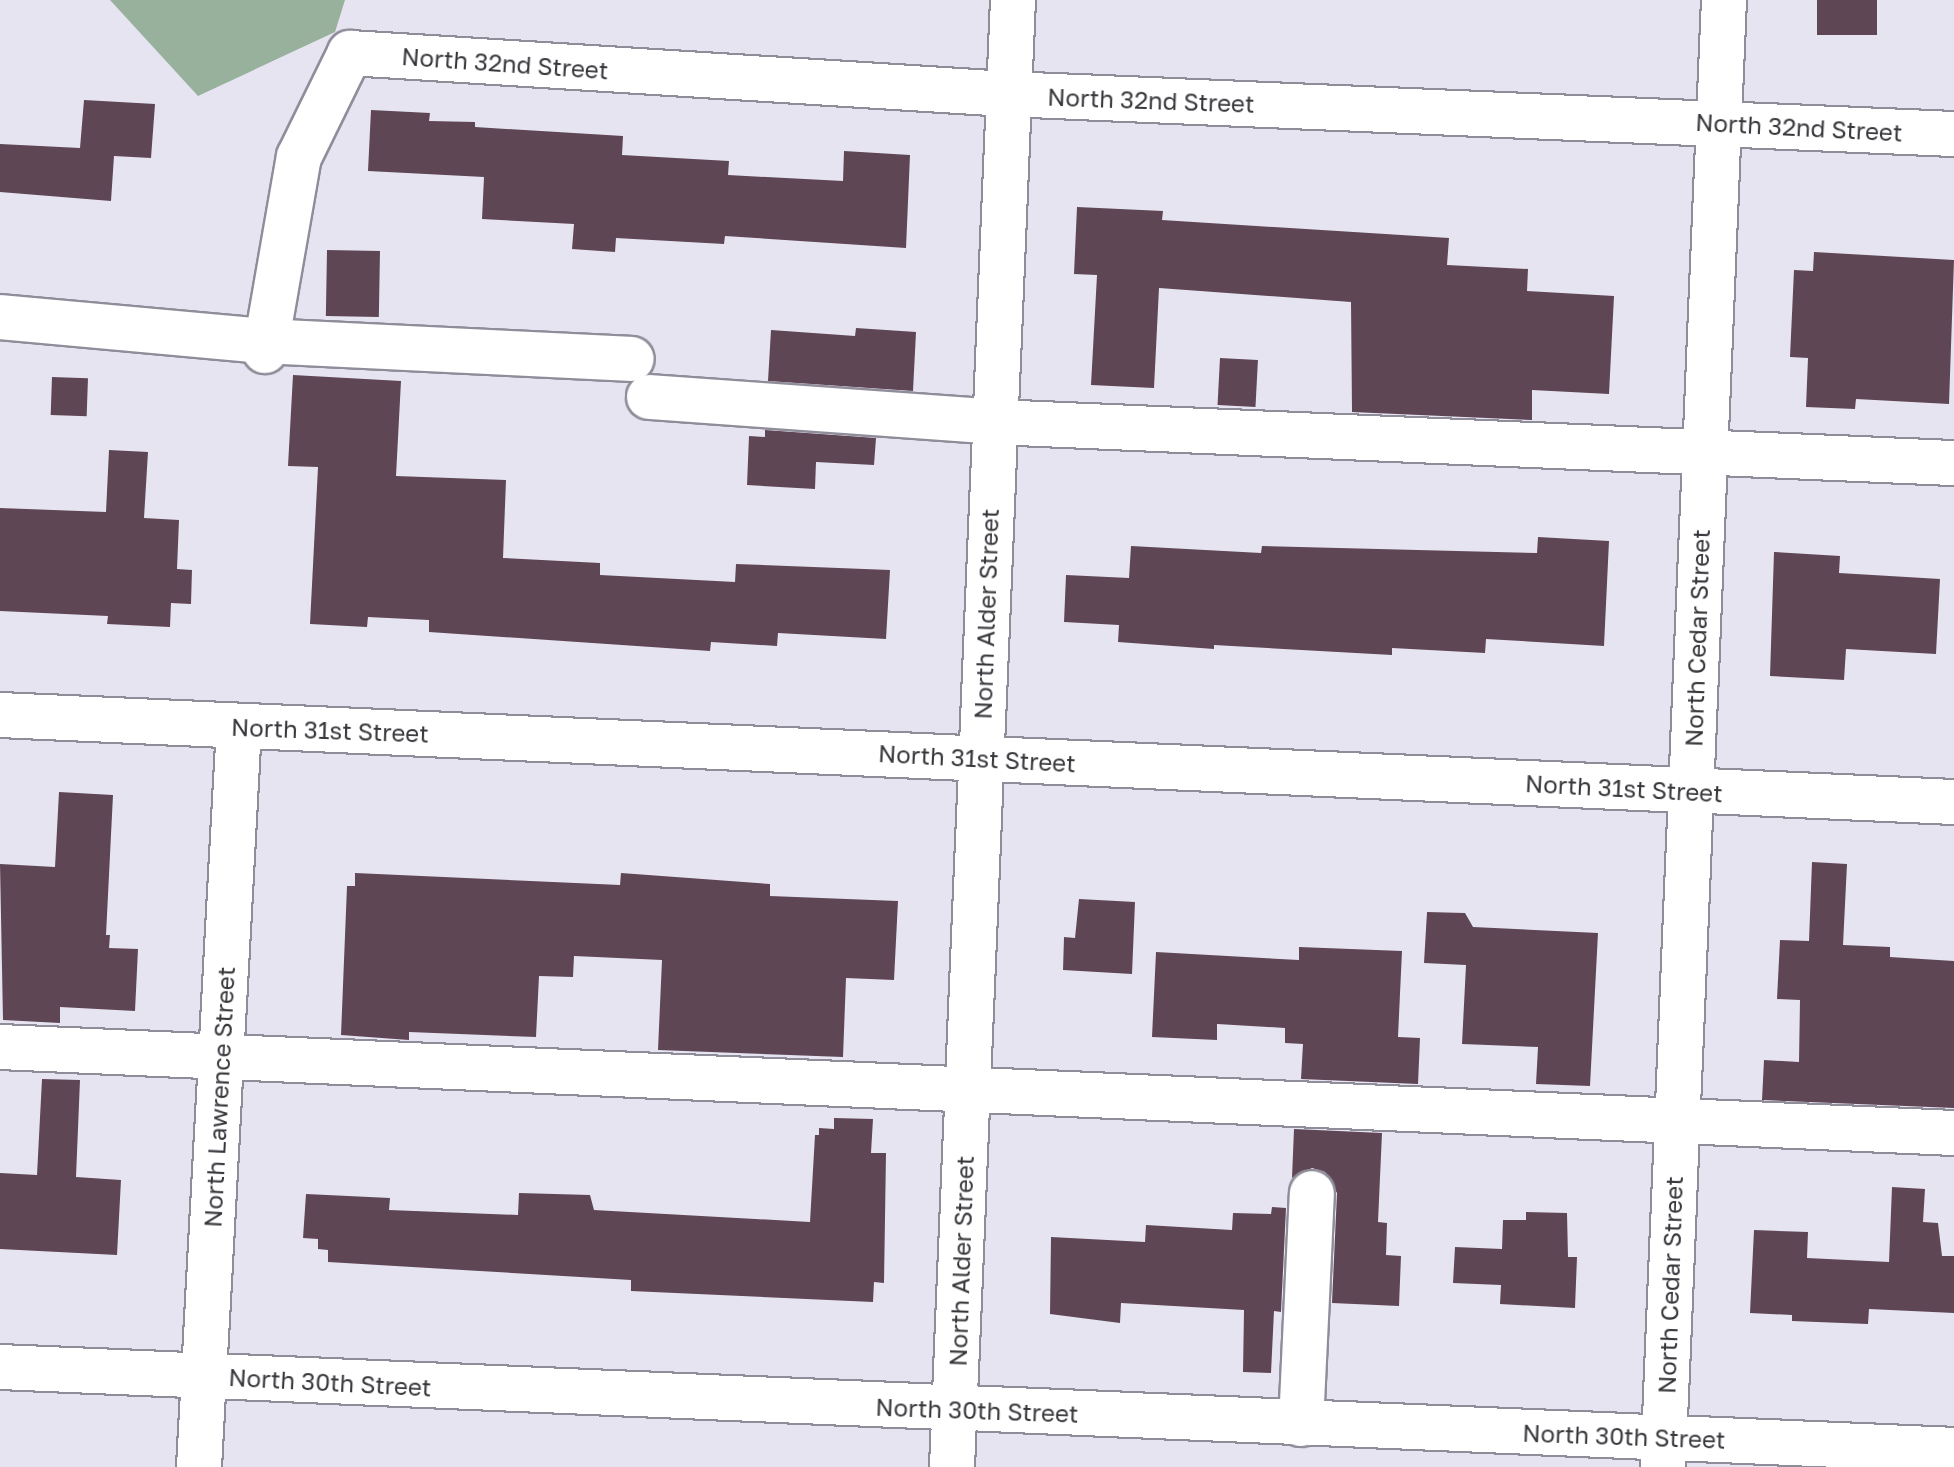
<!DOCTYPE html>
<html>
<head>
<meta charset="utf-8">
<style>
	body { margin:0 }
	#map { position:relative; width:1954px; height:1467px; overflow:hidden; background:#e7e4f2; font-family:"Golos Text",sans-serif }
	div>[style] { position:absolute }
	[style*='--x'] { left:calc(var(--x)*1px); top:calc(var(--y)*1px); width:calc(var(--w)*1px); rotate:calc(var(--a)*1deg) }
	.forest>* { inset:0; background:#98b19c }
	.building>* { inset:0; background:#5f4655; transform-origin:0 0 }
	.roads { filter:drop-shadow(2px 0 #908d9a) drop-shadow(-2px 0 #908d9a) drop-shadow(0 2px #908d9a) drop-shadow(0 -2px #908d9a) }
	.minor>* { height:44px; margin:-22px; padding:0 22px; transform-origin:22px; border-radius:22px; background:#fff }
	.major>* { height:44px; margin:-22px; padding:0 22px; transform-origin:22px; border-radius:22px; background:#fff }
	span { translate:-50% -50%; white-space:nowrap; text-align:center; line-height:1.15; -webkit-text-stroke:8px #fff; paint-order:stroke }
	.street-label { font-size:24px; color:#38373c }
</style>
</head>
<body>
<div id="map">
	<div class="forest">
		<i style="clip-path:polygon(110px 0,345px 0,335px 32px,198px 96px)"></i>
	</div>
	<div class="building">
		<i style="left:1817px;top:0;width:60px;height:35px"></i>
		<i style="clip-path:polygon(84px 100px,155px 104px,151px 158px,114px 156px,111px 201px,0 192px,0 144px,80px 148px)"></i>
		<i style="clip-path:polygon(371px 110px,430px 113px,429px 121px,475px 122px,475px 127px,623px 136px,622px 155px,729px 161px,728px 175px,843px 181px,844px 151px,910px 155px,906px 248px,725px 236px,724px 244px,616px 238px,615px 252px,572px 249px,574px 224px,482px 219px,484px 177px,368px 171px)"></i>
		<i style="clip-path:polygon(1077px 207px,1163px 211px,1162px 220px,1449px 238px,1447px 265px,1528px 269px,1527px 291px,1614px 296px,1609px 394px,1532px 390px,1532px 420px,1352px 412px,1351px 302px,1159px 288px,1154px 388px,1091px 385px,1097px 275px,1074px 274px)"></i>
		<i style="left:327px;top:250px;width:53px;height:66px;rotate:1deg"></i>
		<i style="clip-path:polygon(1814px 252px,1954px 260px,1949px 404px,1856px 399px,1855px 409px,1806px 407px,1808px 358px,1790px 357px,1794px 270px,1813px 271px)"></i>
		<i style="clip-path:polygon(856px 328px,916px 332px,913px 391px,768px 381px,771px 330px,855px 336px)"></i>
		<i style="left:1220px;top:358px;width:38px;height:47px;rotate:3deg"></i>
		<i style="clip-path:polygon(293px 375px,401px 381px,396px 476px,506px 480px,503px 558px,600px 563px,600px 575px,735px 582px,736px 564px,890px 570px,886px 639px,778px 633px,777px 646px,711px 642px,710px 651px,429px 632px,429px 620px,368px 617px,367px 627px,310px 624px,318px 467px,288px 466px)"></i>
		<i style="left:52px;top:377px;width:36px;height:38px;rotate:2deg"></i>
		<i style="clip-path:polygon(765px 430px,876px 438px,874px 465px,816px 462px,815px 489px,747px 485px,749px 436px,765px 437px)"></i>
		<i style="clip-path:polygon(109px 450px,148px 452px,144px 518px,179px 520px,177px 569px,192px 570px,191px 604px,171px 603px,170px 627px,107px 624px,108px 616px,0 611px,0 508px,106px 512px)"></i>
		<i style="clip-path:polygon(1538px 537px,1609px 541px,1604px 646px,1486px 639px,1485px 653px,1392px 648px,1392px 655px,1214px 645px,1214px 649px,1118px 642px,1119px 625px,1064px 622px,1066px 575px,1129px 578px,1131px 546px,1261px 553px,1262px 546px,1537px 553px)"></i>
		<i style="clip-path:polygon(1774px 552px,1840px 556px,1839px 573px,1940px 579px,1936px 654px,1846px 649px,1844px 680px,1770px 676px)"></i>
		<i style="clip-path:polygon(59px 792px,113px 795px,106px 935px,110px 935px,109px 948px,138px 949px,135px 1011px,60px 1007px,60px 1023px,3px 1020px,0 864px,55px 867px)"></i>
		<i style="clip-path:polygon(1812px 862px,1847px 864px,1843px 945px,1890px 947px,1890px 957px,1954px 961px,1954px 1108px,1762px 1100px,1764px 1060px,1799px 1062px,1800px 1000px,1777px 999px,1780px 940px,1809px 941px)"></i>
		<i style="clip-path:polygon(355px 873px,620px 885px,621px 873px,770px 884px,770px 896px,898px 901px,894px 980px,846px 978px,843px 1057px,658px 1050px,662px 960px,574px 956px,573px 977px,539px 976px,536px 1037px,409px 1032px,409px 1040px,341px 1035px,347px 886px,355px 886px)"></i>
		<i style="clip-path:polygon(1079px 899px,1135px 902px,1132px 974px,1063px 970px,1064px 937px,1075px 938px)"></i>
		<i style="clip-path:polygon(1427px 912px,1465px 913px,1473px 927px,1598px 933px,1590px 1086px,1536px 1084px,1538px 1047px,1462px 1044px,1466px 965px,1424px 963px)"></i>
		<i style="clip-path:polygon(1299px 947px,1402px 951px,1398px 1037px,1420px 1038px,1418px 1084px,1301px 1079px,1303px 1044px,1285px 1043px,1285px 1028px,1217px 1024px,1217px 1040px,1152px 1037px,1156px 952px,1299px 960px)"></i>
		<i style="clip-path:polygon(42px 1079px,80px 1080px,76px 1177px,121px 1180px,117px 1255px,0 1249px,0 1173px,37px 1175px)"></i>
		<i style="clip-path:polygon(834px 1118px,873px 1119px,871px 1153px,886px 1153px,884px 1283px,874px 1282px,873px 1302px,631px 1291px,631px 1280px,328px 1262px,328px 1250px,318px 1249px,318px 1239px,303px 1238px,306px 1194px,390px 1198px,389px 1210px,518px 1215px,519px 1193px,590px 1195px,594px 1210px,810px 1222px,815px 1135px,819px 1135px,819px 1128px,834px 1129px)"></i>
		<i style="clip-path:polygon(1294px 1129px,1382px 1133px,1378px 1222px,1387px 1223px,1386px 1255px,1401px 1256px,1399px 1306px,1332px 1303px,1337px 1193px,1325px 1172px,1312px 1168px,1292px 1178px)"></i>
		<i style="clip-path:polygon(1892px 1187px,1925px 1189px,1923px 1222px,1938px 1223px,1942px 1256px,1954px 1256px,1954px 1313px,1869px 1309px,1868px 1324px,1792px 1321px,1792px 1315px,1750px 1313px,1754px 1230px,1808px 1232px,1807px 1258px,1889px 1262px)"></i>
		<i style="clip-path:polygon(1272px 1207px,1286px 1208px,1281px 1312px,1274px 1311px,1271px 1373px,1243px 1372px,1244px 1310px,1121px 1303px,1120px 1323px,1050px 1314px,1051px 1237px,1145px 1242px,1146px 1225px,1232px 1230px,1233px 1213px,1271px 1214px)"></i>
		<i style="clip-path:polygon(1526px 1212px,1567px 1213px,1568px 1257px,1577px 1257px,1575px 1308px,1500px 1304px,1501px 1285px,1453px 1283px,1455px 1247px,1502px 1249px,1503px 1220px,1526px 1220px)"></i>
	</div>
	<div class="roads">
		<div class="minor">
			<i style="--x:0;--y:317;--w:265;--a:5.2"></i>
			<i style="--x:264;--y:341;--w:368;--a:2.8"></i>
			<i style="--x:265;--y:351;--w:197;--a:-80.1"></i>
			<i style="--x:299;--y:157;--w:116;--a:-63.9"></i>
			<i style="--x:350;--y:53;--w:658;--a:3.57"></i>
			<i style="--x:1007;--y:94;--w:948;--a:2.42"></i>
			<i style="--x:649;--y:397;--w:346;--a:4.1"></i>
			<i style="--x:994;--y:422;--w:961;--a:2.45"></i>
			<i style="--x:0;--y:715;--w:1956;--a:2.55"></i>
			<i style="--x:0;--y:1047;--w:1956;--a:2.52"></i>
			<i style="--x:1301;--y:1424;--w:231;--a:-87.3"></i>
			<i style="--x:199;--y:1467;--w:742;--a:-86.91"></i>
			<i style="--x:952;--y:1467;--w:1468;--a:-87.62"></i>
			<i style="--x:1663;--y:1467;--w:1468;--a:-87.62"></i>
		</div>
		<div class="major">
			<i style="--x:0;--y:1367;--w:1956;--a:2.43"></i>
		</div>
	</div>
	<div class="street-label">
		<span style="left:505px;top:63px;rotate:4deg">North 32nd Street</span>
		<span style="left:1151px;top:100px;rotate:2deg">North 32nd Street</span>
		<span style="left:1799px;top:127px;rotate:3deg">North 32nd Street</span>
		<span style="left:986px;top:614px;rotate:-88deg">North Alder Street</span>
		<span style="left:1697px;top:638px;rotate:-88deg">North Cedar Street</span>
		<span style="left:330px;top:730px;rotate:2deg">North 31st Street</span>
		<span style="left:977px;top:758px;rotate:3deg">North 31st Street</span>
		<span style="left:1624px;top:788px;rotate:3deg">North 31st Street</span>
		<span style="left:219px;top:1097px;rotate:-87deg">North Lawrence Street</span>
		<span style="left:961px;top:1261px;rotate:-88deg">North Alder Street</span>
		<span style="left:1670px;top:1285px;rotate:-88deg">North Cedar Street</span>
		<span style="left:330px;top:1382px;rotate:3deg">North 30th Street</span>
		<span style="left:977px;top:1410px;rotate:2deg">North 30th Street</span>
		<span style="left:1624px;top:1436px;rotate:2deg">North 30th Street</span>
	</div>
</div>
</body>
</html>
